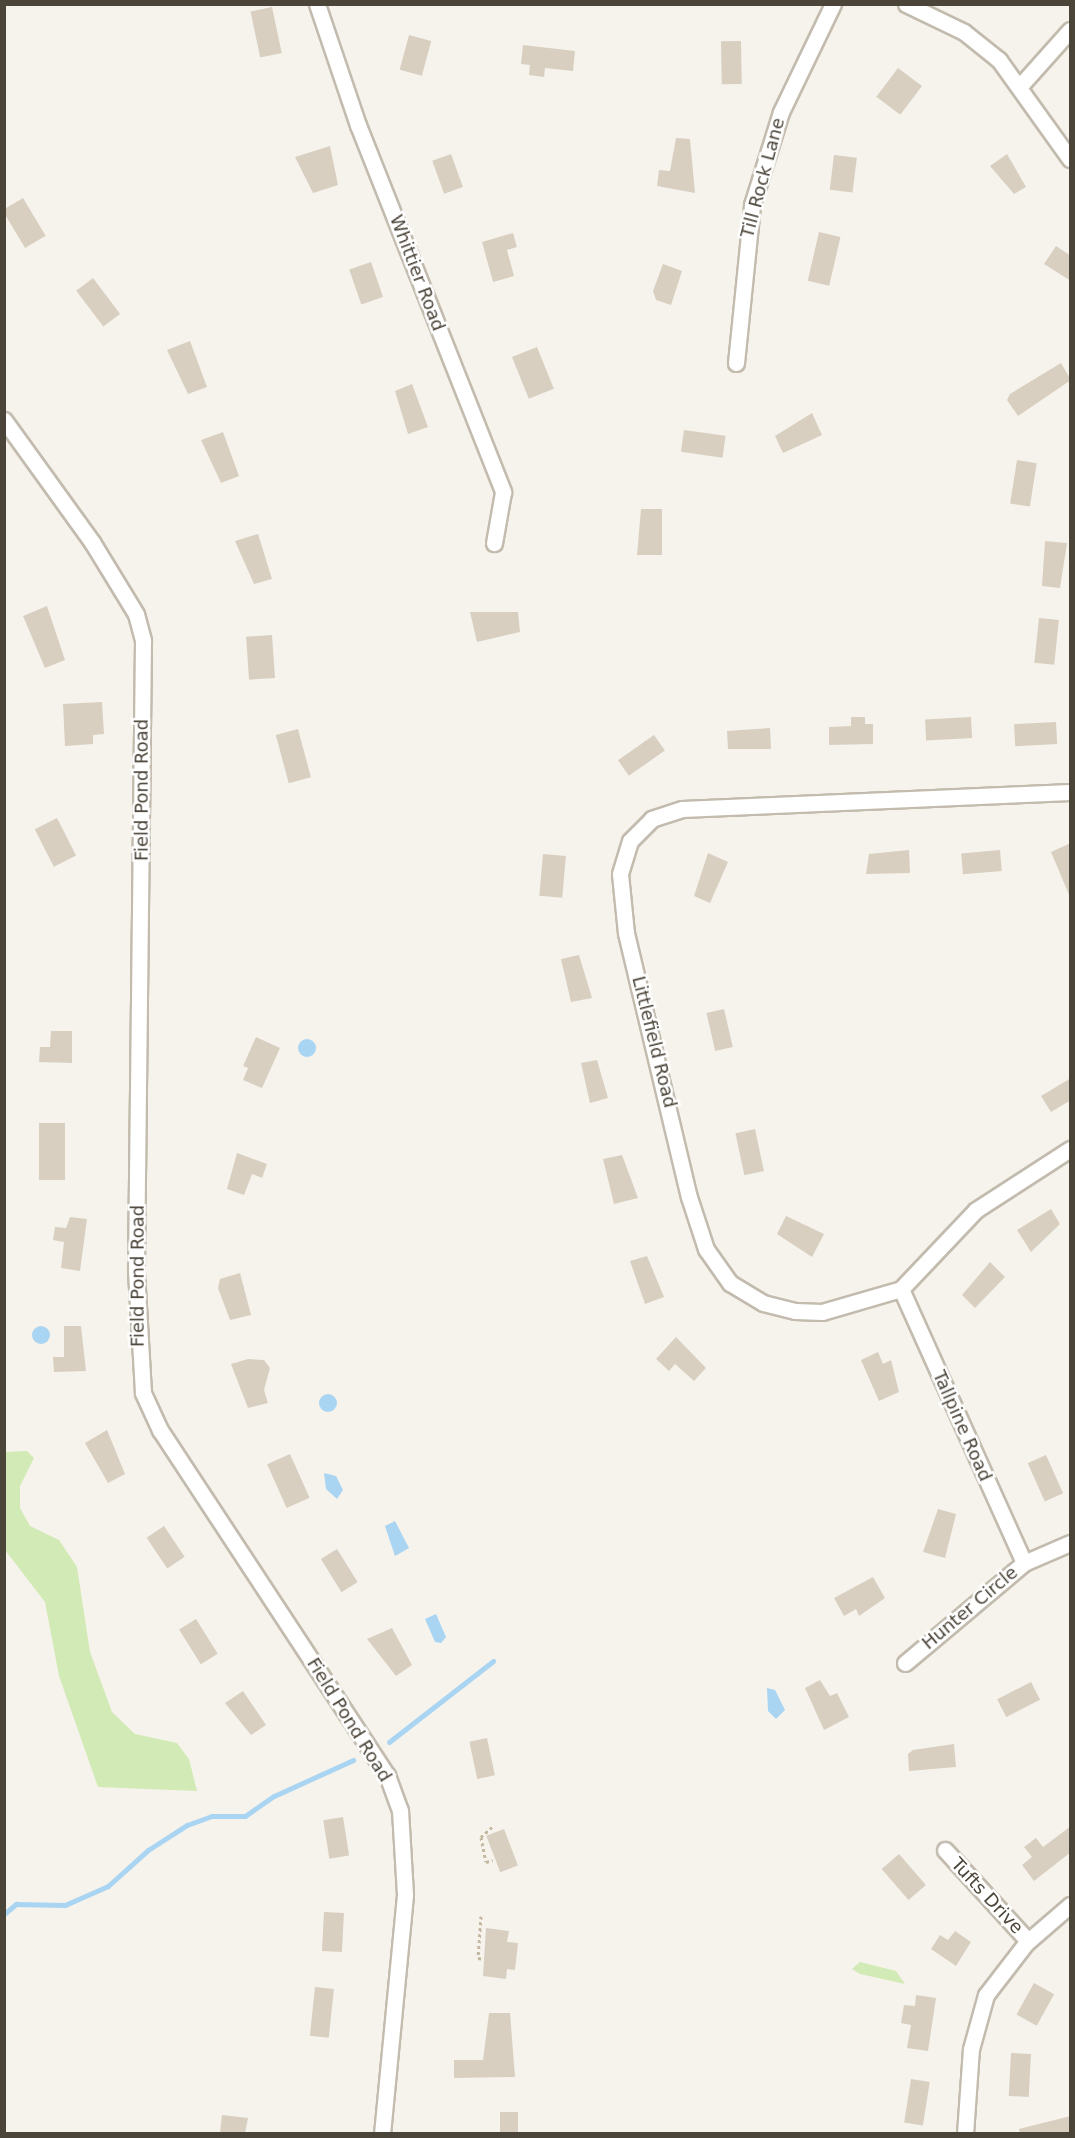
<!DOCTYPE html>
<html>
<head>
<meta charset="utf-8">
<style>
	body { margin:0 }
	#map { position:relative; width:1075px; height:2138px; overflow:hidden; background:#f6f3ec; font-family:"DejaVu Sans",sans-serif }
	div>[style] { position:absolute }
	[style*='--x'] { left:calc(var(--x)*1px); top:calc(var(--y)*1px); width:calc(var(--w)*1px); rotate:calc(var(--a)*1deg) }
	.green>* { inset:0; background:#d2eab5 }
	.water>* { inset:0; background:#a9d4f2 }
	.round { border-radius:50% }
	.stream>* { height:5px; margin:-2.5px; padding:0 2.5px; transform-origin:2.5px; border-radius:2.5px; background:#a9d4f2 }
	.building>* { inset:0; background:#d8cfc1; transform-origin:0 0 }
	.path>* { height:3px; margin-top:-1.5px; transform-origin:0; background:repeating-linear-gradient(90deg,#c4b79f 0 3px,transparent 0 6px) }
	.roads { filter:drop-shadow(2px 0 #c2bbae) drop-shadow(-2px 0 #c2bbae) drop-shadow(0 2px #c2bbae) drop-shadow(0 -2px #c2bbae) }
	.minor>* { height:15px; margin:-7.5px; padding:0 7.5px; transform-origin:7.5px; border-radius:7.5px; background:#fff }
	span { translate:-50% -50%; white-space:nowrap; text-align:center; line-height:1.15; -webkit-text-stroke:5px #fff; paint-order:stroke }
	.street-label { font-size:18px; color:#4b4439 }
	.frame { position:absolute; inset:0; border:6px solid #4b4439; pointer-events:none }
</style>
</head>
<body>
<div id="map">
	<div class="green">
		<i style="clip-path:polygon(27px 1451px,34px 1458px,20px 1486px,20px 1508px,30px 1526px,59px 1540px,77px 1567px,90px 1652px,112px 1712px,135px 1734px,177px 1743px,189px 1759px,197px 1791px,98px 1787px,59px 1676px,45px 1602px,5px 1550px,5px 1452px)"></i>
		<i style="clip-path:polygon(860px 1962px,896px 1971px,905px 1984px,860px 1974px,852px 1969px)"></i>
	</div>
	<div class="water">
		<i class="round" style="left:298px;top:1039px;width:18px;height:18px"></i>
		<i class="round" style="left:32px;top:1326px;width:18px;height:18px"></i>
		<i class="round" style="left:319px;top:1394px;width:18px;height:18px"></i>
		<i style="clip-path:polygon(324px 1473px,336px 1476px,343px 1490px,337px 1499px,326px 1489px)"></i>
		<i style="clip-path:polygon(395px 1521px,409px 1548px,395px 1556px,385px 1526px)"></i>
		<i style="clip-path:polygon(436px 1614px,446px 1637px,441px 1643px,435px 1642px,425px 1619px)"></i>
		<i style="clip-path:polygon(767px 1688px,775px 1690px,785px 1710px,776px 1719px,768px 1711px)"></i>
	</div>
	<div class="stream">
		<i style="--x:389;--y:1742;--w:132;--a:-37.9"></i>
		<i style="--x:4;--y:1914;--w:16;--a:-40"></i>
		<i style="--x:16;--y:1904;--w:49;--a:1.2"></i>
		<i style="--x:65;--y:1905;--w:47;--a:-23.8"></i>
		<i style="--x:108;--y:1886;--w:54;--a:-42"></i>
		<i style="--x:148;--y:1850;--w:46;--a:-32.7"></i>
		<i style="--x:187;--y:1825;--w:27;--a:-20"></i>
		<i style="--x:212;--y:1816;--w:33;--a:0"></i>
		<i style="--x:245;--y:1816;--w:35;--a:-35"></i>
		<i style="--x:274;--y:1796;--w:87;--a:-24.5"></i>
	</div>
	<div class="building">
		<i style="left:272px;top:7px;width:47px;height:22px;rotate:78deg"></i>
		<i style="left:409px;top:35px;width:23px;height:36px;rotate:15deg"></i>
		<i style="left:741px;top:41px;width:43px;height:20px;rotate:89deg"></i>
		<i style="clip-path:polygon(523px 45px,575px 51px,573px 71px,545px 68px,544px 77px,529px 75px,530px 65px,521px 64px)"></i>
		<i style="left:898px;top:68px;width:30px;height:36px;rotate:37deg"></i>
		<i style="clip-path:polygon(676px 138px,690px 139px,695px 193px,657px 186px,659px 170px,670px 171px)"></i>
		<i style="clip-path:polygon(330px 146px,338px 185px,313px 193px,295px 157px)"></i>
		<i style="left:451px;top:154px;width:35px;height:20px;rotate:70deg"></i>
		<i style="clip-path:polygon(1007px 154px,1026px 187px,1014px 194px,990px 166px)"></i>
		<i style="left:834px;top:155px;width:23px;height:35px;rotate:7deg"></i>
		<i style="left:23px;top:198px;width:44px;height:24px;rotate:59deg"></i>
		<i style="left:819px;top:232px;width:22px;height:50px;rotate:13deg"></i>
		<i style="clip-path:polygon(513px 233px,517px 247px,507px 250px,514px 276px,493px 282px,482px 242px)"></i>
		<i style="clip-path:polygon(1056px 246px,1071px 256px,1071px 281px,1044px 264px)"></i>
		<i style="left:371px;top:262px;width:37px;height:23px;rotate:71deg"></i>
		<i style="clip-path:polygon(663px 264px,682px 271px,671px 305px,656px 300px,653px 291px)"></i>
		<i style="left:93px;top:278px;width:45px;height:21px;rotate:53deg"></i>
		<i style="clip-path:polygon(190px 341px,207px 387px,188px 394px,167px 350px)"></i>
		<i style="left:537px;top:347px;width:45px;height:27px;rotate:68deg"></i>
		<i style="clip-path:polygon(1061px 363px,1071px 380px,1018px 416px,1007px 400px,1010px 394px)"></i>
		<i style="clip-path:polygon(412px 384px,428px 427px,408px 434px,395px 391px)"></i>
		<i style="clip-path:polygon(812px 413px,822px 435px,783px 453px,775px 436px)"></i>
		<i style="left:684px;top:430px;width:42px;height:22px;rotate:8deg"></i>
		<i style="clip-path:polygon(223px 432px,239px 476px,221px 483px,201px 440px)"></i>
		<i style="left:1017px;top:460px;width:20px;height:44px;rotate:9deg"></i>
		<i style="clip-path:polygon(641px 509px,662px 509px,662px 555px,637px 555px)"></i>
		<i style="clip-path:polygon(258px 534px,272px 579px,254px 584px,235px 541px)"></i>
		<i style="clip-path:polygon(1045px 541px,1067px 543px,1060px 588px,1042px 586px)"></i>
		<i style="clip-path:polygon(47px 606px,65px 660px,45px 668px,23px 616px)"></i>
		<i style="clip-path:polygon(470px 612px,518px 612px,520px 632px,477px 642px)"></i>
		<i style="left:1039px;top:618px;width:20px;height:45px;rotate:6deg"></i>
		<i style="left:272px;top:635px;width:43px;height:26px;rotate:86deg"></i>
		<i style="clip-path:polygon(102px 702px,104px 734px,93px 735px,93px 744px,65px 746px,63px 704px)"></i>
		<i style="clip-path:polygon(851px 717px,865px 717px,865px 724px,873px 724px,873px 744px,829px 745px,829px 727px,851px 726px)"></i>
		<i style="left:971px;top:717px;width:21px;height:46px;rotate:87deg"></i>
		<i style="left:1056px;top:722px;width:22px;height:42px;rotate:87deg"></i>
		<i style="clip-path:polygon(770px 728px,771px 749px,728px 749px,727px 731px)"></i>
		<i style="left:298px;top:729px;width:50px;height:23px;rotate:75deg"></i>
		<i style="left:654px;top:735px;width:19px;height:44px;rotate:55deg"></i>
		<i style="left:57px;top:818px;width:42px;height:25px;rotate:63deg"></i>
		<i style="clip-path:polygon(1071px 843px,1071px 897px,1070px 897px,1051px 852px)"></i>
		<i style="clip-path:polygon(909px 850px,910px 873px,866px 874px,869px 854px)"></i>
		<i style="left:1000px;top:850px;width:21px;height:39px;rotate:85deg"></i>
		<i style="clip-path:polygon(708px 853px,728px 862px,710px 903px,694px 896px)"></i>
		<i style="left:543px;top:854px;width:23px;height:42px;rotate:5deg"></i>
		<i style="clip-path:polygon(579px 955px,592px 998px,571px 1002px,561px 959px)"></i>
		<i style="left:724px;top:1009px;width:39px;height:18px;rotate:77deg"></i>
		<i style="clip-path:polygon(51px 1031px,72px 1031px,72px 1063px,39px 1062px,40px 1047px,50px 1047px)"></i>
		<i style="clip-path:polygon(256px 1037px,280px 1048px,262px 1088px,243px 1080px,248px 1068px,243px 1066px)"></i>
		<i style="clip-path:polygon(597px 1060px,608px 1098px,590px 1103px,581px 1063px)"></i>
		<i style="clip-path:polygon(1071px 1078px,1071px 1100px,1051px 1112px,1041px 1096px)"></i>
		<i style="left:39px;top:1123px;width:26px;height:57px"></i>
		<i style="left:755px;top:1129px;width:43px;height:20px;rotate:78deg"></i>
		<i style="clip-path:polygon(237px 1153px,267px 1164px,262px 1178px,252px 1174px,244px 1195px,227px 1189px)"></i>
		<i style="clip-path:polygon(622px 1155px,638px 1198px,614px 1204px,603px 1159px)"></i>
		<i style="clip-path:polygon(1051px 1209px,1060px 1224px,1031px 1252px,1017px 1230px)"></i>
		<i style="clip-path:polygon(786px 1216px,824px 1234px,812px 1257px,777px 1234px)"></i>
		<i style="clip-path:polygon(70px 1217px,87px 1219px,80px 1271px,61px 1268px,64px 1242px,53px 1240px,55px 1227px,66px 1228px)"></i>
		<i style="clip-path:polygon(647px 1256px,664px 1297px,645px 1304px,630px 1261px)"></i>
		<i style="clip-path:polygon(990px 1262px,1005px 1277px,975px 1308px,962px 1295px)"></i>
		<i style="clip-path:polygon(240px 1273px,251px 1315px,230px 1320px,218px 1288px,220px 1279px)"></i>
		<i style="clip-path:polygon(64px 1326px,81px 1326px,86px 1371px,54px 1372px,53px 1357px,64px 1357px)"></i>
		<i style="clip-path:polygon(676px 1337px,706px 1368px,694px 1381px,675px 1364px,669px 1371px,656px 1359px)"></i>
		<i style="clip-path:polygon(878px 1352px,883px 1364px,891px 1360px,899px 1392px,879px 1401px,861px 1360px)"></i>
		<i style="clip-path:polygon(248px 1359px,264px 1360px,270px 1368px,264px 1390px,268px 1403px,248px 1408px,231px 1364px)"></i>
		<i style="clip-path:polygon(107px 1430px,125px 1474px,108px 1483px,85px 1443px)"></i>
		<i style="left:290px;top:1454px;width:48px;height:25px;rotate:66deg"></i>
		<i style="left:1046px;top:1455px;width:42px;height:20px;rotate:66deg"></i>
		<i style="clip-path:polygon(938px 1509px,956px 1514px,945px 1558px,923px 1552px)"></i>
		<i style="left:164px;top:1526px;width:37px;height:21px;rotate:56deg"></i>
		<i style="left:337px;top:1549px;width:39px;height:19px;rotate:58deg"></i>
		<i style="clip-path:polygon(873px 1577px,885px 1598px,859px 1616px,856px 1609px,844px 1616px,834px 1598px)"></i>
		<i style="left:196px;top:1619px;width:41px;height:20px;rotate:58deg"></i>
		<i style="clip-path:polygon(392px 1628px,412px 1665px,396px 1676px,367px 1639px)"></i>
		<i style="clip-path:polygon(820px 1680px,830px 1696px,837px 1693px,849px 1717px,824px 1730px,805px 1688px)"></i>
		<i style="left:1031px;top:1682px;width:20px;height:38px;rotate:63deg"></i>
		<i style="clip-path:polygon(243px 1691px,266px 1725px,251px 1735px,225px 1703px)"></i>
		<i style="left:487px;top:1738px;width:38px;height:18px;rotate:78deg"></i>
		<i style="clip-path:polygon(954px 1744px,956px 1767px,909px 1771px,908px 1754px,913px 1750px)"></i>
		<i style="left:343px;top:1817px;width:39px;height:20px;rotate:81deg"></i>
		<i style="clip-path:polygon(1071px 1826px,1071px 1852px,1034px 1881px,1022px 1865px,1032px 1857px,1024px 1847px,1036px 1838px,1043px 1847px)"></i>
		<i style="left:504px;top:1829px;width:39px;height:19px;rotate:69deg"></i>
		<i style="left:899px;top:1854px;width:41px;height:23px;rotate:49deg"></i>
		<i style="left:324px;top:1912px;width:20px;height:39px;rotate:3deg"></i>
		<i style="clip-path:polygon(486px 1928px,509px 1931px,507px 1942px,518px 1943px,515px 1970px,507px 1969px,506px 1979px,483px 1976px)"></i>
		<i style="clip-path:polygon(955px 1931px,971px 1942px,956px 1966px,931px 1949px,940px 1935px,948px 1940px)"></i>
		<i style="left:1034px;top:1983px;width:23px;height:36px;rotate:29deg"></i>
		<i style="left:315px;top:1987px;width:19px;height:49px;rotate:6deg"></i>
		<i style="clip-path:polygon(916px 1995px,936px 1998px,928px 2051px,907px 2048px,911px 2025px,901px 2023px,904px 2005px,915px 2006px)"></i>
		<i style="clip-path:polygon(489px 2013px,510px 2013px,515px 2077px,454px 2078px,454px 2060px,483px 2060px)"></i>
		<i style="left:1011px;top:2053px;width:20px;height:43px;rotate:3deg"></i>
		<i style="left:911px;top:2079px;width:19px;height:44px;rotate:9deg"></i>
		<i style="left:518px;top:2112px;width:21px;height:18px;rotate:90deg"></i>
		<i style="clip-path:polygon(222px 2115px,248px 2118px,245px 2133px,220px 2133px)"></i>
		<i style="clip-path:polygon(1071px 2116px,1071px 2133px,1020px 2133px,1019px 2129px)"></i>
	</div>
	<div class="path">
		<i style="--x:492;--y:1827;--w:15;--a:138"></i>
		<i style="--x:481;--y:1837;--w:25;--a:79"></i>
		<i style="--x:486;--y:1862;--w:7;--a:-16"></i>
		<i style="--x:481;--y:1916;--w:42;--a:94.1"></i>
		<i style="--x:478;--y:1958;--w:6;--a:9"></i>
	</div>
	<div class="roads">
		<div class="minor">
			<i style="--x:317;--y:4;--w:128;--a:71.3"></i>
			<i style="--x:358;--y:125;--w:395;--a:68.4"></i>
			<i style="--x:503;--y:492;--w:52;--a:100"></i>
			<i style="--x:906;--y:4;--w:64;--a:25.8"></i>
			<i style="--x:964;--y:32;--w:45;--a:38.7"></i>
			<i style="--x:999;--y:60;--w:122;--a:54.4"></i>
			<i style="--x:1020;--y:86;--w:75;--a:-48.2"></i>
			<i style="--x:736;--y:363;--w:159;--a:-84.2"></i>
			<i style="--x:752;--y:205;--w:97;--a:-72.7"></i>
			<i style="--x:781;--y:112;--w:120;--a:-64.3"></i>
			<i style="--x:4;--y:420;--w:150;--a:54.2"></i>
			<i style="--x:92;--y:542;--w:84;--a:58.6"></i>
			<i style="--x:136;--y:614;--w:28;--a:75"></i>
			<i style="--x:143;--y:641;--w:630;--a:90.64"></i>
			<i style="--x:136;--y:1271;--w:122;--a:86.7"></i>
			<i style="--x:143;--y:1393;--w:41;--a:65.3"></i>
			<i style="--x:160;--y:1430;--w:413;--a:56.7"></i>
			<i style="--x:387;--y:1775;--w:37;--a:70"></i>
			<i style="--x:400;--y:1810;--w:85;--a:86.6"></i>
			<i style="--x:405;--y:1895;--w:240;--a:95.5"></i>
			<i style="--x:1070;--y:792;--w:388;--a:177.5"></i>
			<i style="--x:682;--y:809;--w:32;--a:162"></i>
			<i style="--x:652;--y:819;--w:31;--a:135"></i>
			<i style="--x:630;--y:841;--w:34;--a:107"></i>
			<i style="--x:620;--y:874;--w:59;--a:84.2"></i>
			<i style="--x:626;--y:933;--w:271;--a:76.6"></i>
			<i style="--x:689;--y:1197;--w:55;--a:71.9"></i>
			<i style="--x:706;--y:1249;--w:42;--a:54.8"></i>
			<i style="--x:730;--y:1283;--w:39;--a:31"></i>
			<i style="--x:763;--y:1303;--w:33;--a:14"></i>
			<i style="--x:795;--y:1311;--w:27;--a:2"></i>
			<i style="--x:822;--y:1312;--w:82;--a:-16.2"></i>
			<i style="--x:901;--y:1289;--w:109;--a:-46.5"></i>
			<i style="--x:976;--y:1210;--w:112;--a:-33"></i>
			<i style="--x:901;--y:1289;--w:300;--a:65.8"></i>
			<i style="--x:905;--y:1663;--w:155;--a:-40"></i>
			<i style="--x:1024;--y:1563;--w:50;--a:-23.5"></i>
			<i style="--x:945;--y:1850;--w:123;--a:47.6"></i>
			<i style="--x:965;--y:2134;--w:85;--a:-86"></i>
			<i style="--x:971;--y:2049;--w:56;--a:-74.5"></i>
			<i style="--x:986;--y:1995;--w:66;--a:-52.4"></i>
			<i style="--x:1026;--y:1943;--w:58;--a:-40.8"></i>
		</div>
	</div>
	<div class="street-label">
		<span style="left:763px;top:178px;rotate:-75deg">Till Rock Lane</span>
		<span style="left:417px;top:273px;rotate:69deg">Whittier Road</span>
		<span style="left:142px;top:790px;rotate:-90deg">Field Pond Road</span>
		<span style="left:654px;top:1042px;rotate:76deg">Littlefield Road</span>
		<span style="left:138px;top:1276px;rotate:-90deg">Field Pond Road</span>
		<span style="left:962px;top:1426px;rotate:66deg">Tallpine Road</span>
		<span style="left:970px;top:1608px;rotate:-40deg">Hunter Circle</span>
		<span style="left:349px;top:1720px;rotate:58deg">Field Pond Road</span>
		<span style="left:987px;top:1896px;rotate:47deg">Tufts Drive</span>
	</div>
	<div class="frame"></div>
</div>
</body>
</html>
